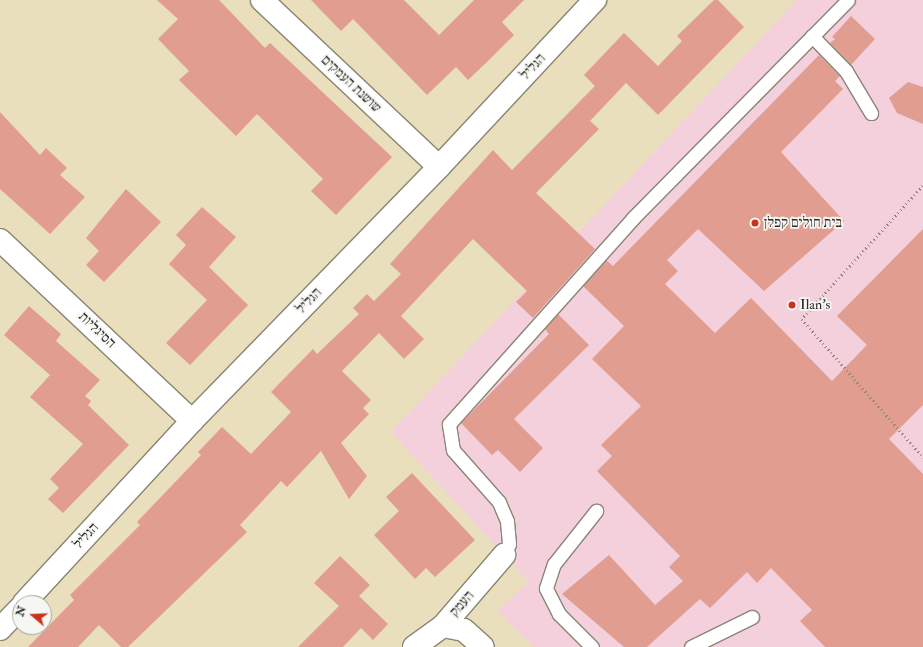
<!DOCTYPE html>
<html>
<head>
<meta charset="utf-8">
<style>
	body { margin:0 }
	#map { position:relative; width:923px; height:647px; overflow:hidden; background:#eadfbc; font-family:"IM FELL Double Pica","Frank Ruhl Libre",serif }
	div>[style] { position:absolute }
	[style*='--x'] { left:calc(var(--x)*1px); top:calc(var(--y)*1px); width:calc(var(--w)*1px); rotate:calc(var(--a)*1deg) }
	.built>* { inset:0; background:#f4cfdc }
	.building>* { inset:0; background:#e09d90 }
	.path>* { height:2.5px; margin-top:-1.25px; transform-origin:0; background:repeating-linear-gradient(90deg,#8a8574 0 1px,transparent 0 4px) }
	.roads { filter:drop-shadow(1px 0 #8a8574) drop-shadow(-1px 0 #8a8574) drop-shadow(0 1px #8a8574) drop-shadow(0 -1px #8a8574) }
	.lane>* { height:13px; margin:-6.5px; padding:0 6.5px; transform-origin:6.5px; border-radius:6.5px; background:#fff }
	.street>* { height:22px; margin:-11px; padding:0 11px; transform-origin:11px; border-radius:11px; background:#fff }
	.dots>* { width:11px; height:11px; translate:-50% -50%; box-sizing:border-box; border:2px solid #f6f6f2; border-radius:50% }
	span { translate:-50% -50%; white-space:nowrap; text-align:center; line-height:1.15; -webkit-text-stroke:3.5px #f6f6f2; paint-order:stroke }
	.street-label { font-size:14px; color:#2b2b2b }
	.poi-label { font-size:14px; color:#2b2b2b }
	.left { translate:0 -50%; text-align:left }
	.north { position:absolute; left:12px; top:595px; width:40px; height:40px; box-sizing:border-box; background:#f6f6f2; border:1px solid #a5a5a2; border-radius:50%; rotate:289deg; font-size:11px; font-weight:700; line-height:16px; text-align:center; color:#2b2b2b }
	.north::after { content:''; display:block; margin:auto; width:14px; height:18px; background:#c8321e; clip-path:polygon(50% 0,100% 100%,50% 72%,0 100%) }
</style>
</head>
<body>
<div id="map">
	<div class="built">
		<i style="clip-path:polygon(797px 0,923px 0,923px 647px,534px 647px,497px 611px,529px 582px,391px 432px)"></i>
	</div>
	<div class="building">
		<i style="clip-path:polygon(157px 0,219px 0,265px 48px,270px 43px,392px 157px,336px 215px,311px 191px,323px 179px,257px 114px,236px 136px,179px 80px,189px 71px,158px 39px,178px 19px)"></i>
		<i style="clip-path:polygon(311px 0,404px 0,439px 35px,474px 0,524px 0,502px 22px,514px 35px,490px 59px,468px 80px,456px 67px,427px 95px,353px 19px,341px 31px)"></i>
		<i style="clip-path:polygon(714px 0,718px 0,744px 27px,658px 115px,626px 83px,590px 121px,599px 129px,536px 193px,595px 249px,533px 318px,516px 302px,527px 291px,473px 239px,401px 316px,424px 339px,404px 359px,379px 333px,342px 371px,371px 400px,363px 408px,369px 414px,341px 443px,367px 476px,349px 499px,321px 451px,287px 487px,281px 481px,240px 525px,247px 532px,128px 647px,121px 647px,99px 625px,78px 647px,28px 647px,74px 600px,70px 595px,140px 525px,137px 522px,201px 455px,198px 452px,222px 427px,251px 454px,291px 412px,271px 392px,313px 349px,317px 354px,359px 314px,353px 308px,367px 294px,374px 301px,401px 274px,390px 264px,493px 150px,512px 170px,595px 86px,584px 75px,624px 33px,658px 66px,682px 41px,677px 36px)"></i>
		<i style="clip-path:polygon(851px 16px,875px 39px,851px 65px,830px 43px,835px 39px,832px 37px)"></i>
		<i style="clip-path:polygon(819px 55px,840px 76px,835px 81px,843px 89px,781px 152px,844px 221px,764px 291px,698px 229px,667px 260px,678px 271px,665px 284px,715px 333px,751px 298px,832px 381px,867px 345px,837px 316px,923px 229px,923px 405px,889px 439px,923px 474px,923px 647px,825px 647px,800px 621px,812px 610px,771px 568px,757px 583px,747px 572px,710px 608px,700px 599px,647px 647px,624px 647px,562px 594px,609px 555px,655px 605px,683px 581px,669px 567px,680px 556px,597px 471px,612px 456px,601px 445px,641px 406px,592px 359px,624px 326px,583px 286px,606px 260px,613px 266px)"></i>
		<i style="clip-path:polygon(908px 82px,923px 87px,923px 124px,897px 113px,889px 98px)"></i>
		<i style="clip-path:polygon(0 112px,40px 155px,46px 148px,67px 168px,60px 175px,85px 197px,50px 234px,0 189px)"></i>
		<i style="clip-path:polygon(126px 189px,161px 222px,104px 282px,86px 265px,99px 251px,86px 238px)"></i>
		<i style="clip-path:polygon(202px 207px,236px 237px,209px 267px,248px 305px,190px 365px,166px 343px,207px 300px,169px 264px,186px 245px,176px 235px)"></i>
		<i style="clip-path:polygon(29px 306px,61px 334px,56px 341px,100px 380px,85px 396px,91px 401px,88px 405px,129px 445px,63px 513px,48px 499px,59px 488px,50px 479px,83px 444px,30px 397px,50px 375px,4px 335px)"></i>
		<i style="clip-path:polygon(558px 314px,589px 345px,514px 419px,543px 448px,520px 472px,498px 450px,492px 455px,461px 423px,549px 334px,545px 329px)"></i>
		<i style="clip-path:polygon(412px 473px,475px 540px,435px 577px,426px 568px,415px 579px,374px 535px,399px 511px,386px 497px)"></i>
		<i style="clip-path:polygon(340px 556px,370px 585px,359px 596px,388px 624px,373px 640px,361px 628px,343px 647px,298px 647px,339px 606px,314px 583px)"></i>
	</div>
	<div class="path">
		<i style="--x:923;--y:186;--w:180;--a:132.3"></i>
		<i style="--x:802;--y:319;--w:184;--a:48.8"></i>
	</div>
	<div class="roads">
		<div class="lane">
			<i style="--x:812;--y:36;--w:49;--a:45.8"></i>
			<i style="--x:846;--y:71;--w:49;--a:59.2"></i>
			<i style="--x:504;--y:555;--w:12;--a:-66"></i>
			<i style="--x:509;--y:544;--w:23;--a:-95"></i>
			<i style="--x:507;--y:521;--w:21;--a:-113"></i>
			<i style="--x:499;--y:502;--w:69;--a:-131.5"></i>
			<i style="--x:453;--y:450;--w:26;--a:-99"></i>
			<i style="--x:449;--y:424;--w:276;--a:-48.2"></i>
			<i style="--x:633;--y:218;--w:306;--a:-45.4"></i>
			<i style="--x:592;--y:647;--w:47;--a:-135"></i>
			<i style="--x:559;--y:614;--w:29;--a:-117"></i>
			<i style="--x:546;--y:588;--w:25;--a:-72"></i>
			<i style="--x:554;--y:564;--w:68;--a:-51.6"></i>
			<i style="--x:691;--y:647;--w:68;--a:-26.2"></i>
		</div>
		<div class="street">
			<i style="--x:262;--y:0;--w:243;--a:43.3"></i>
			<i style="--x:0;--y:240;--w:264;--a:43.3"></i>
			<i style="--x:24;--y:603;--w:248;--a:-47.3"></i>
			<i style="--x:192;--y:421;--w:354;--a:-45.8"></i>
			<i style="--x:439;--y:167;--w:229;--a:-47"></i>
			<i style="--x:443;--y:626;--w:21;--a:11"></i>
			<i style="--x:464;--y:630;--w:25;--a:42"></i>
			<i style="--x:0;--y:629;--w:29;--a:-46"></i>
			<i style="--x:414;--y:647;--w:36;--a:-36"></i>
			<i style="--x:443;--y:626;--w:94;--a:-49.3"></i>
		</div>
	</div>
	<div class="dots">
		<i style="left:755px;top:223px;background:#c8321e"></i>
		<i style="left:792px;top:305px;background:#c8321e"></i>
	</div>
	<div class="street-label">
		<span style="left:533px;top:67px;rotate:-47deg">הגליל</span>
		<span style="left:351px;top:84px;rotate:43deg">שושנת העמקים</span>
		<span style="left:309px;top:301px;rotate:-46deg">הגליל</span>
		<span style="left:97px;top:330px;rotate:44deg">הסיגליות</span>
		<span style="left:86px;top:536px;rotate:-47deg">הגליל</span>
		<span style="left:462px;top:604px;rotate:-49deg">העמק</span>
	</div>
	<div class="poi-label">
		<span class="left" style="left:764px;top:223px">בית חולים קפלן</span>
		<span class="left" style="left:800px;top:305px">Ilan's</span>
	</div>
	<div class="north">N</div>
</div>
</body>
</html>
